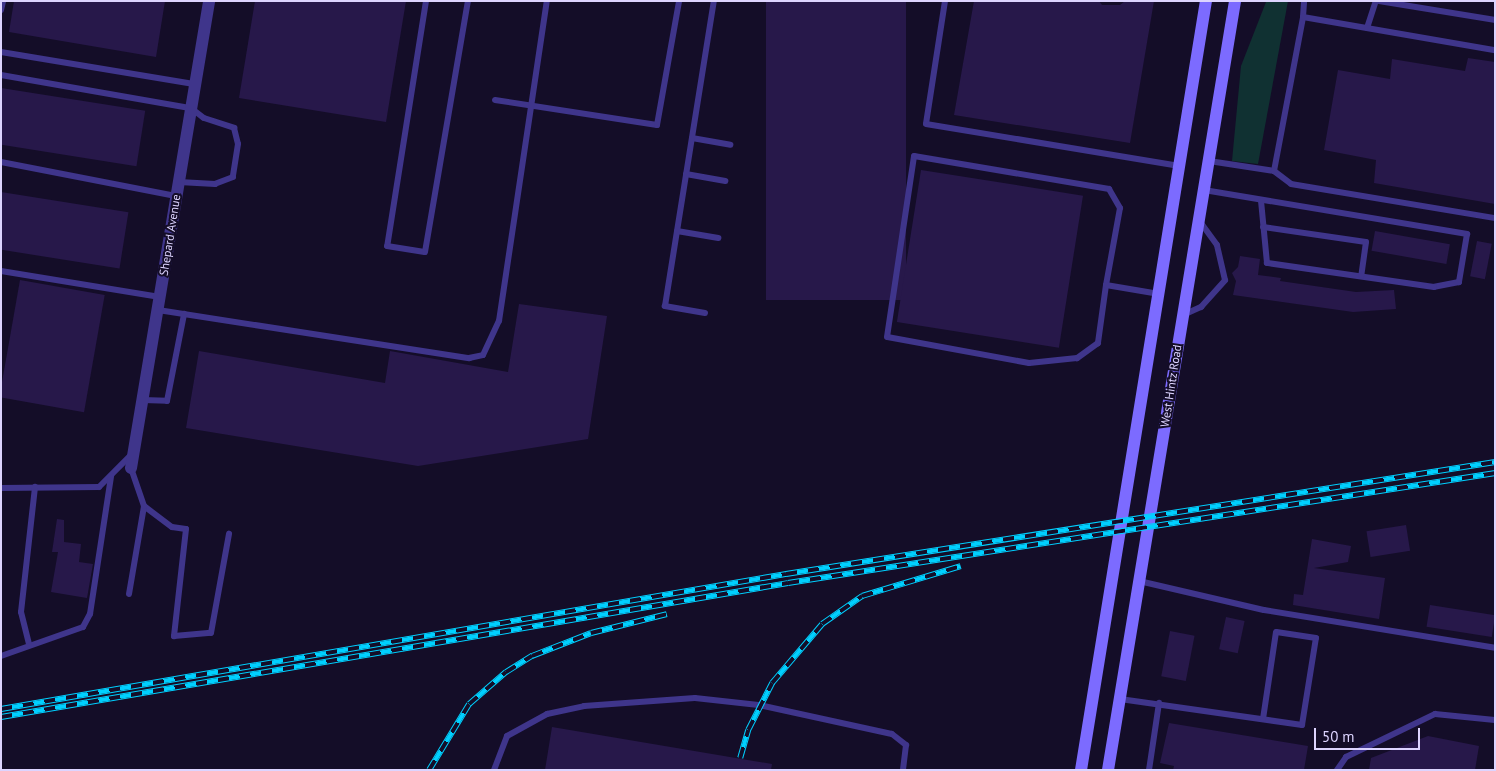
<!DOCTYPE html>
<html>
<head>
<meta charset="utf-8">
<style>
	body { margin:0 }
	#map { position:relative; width:1496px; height:771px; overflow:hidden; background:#140d28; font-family:"PT Sans",sans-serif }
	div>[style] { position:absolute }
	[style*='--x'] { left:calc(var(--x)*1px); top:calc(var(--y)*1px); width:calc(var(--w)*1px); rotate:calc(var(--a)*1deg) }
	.green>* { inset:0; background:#103132 }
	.building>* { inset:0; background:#27184a; transform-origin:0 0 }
	.lane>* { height:6px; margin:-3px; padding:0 3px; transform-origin:3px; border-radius:3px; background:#3f358b }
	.street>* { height:12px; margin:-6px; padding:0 6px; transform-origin:6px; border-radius:6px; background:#3f358b }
	.secondary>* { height:12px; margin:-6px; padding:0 6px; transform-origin:6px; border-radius:6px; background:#7c6bff }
	.rail>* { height:5.5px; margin-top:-2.75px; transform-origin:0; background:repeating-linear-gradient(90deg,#140d28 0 11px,#00d0ff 0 22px); box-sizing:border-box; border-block:1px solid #00d0ff }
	span { translate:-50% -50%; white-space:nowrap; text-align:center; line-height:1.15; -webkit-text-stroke:4px #140d28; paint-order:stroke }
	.street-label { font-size:12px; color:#ddd4ff }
	.frame { position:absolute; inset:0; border:2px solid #ddd4ff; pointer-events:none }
	.scale { position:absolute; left:1314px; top:728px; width:106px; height:22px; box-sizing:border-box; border:2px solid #ddd4ff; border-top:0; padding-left:6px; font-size:15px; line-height:18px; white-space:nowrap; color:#ddd4ff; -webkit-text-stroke:4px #140d28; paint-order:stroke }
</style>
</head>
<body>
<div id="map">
	<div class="green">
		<i style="clip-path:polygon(1288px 1px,1258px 164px,1232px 161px,1241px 66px,1266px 2px)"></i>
	</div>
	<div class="building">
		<i style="clip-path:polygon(14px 1px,165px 1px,156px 57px,9px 32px)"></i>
		<i style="clip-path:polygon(255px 1px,406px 1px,386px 122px,239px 98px)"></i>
		<i style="left:766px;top:1px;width:140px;height:299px"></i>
		<i style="clip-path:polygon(974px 1px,1099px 1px,1102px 5px,1120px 5px,1125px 1px,1154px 1px,1130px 143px,954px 115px)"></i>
		<i style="clip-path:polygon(1468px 58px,1495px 62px,1495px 204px,1374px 183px,1376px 160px,1324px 150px,1338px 70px,1390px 79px,1392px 59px,1465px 71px)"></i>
		<i style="left:1px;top:88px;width:146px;height:56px;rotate:9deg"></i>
		<i style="left:921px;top:170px;width:164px;height:154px;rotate:9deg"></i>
		<i style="left:1px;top:192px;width:129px;height:57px;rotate:9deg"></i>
		<i style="left:1375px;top:231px;width:76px;height:20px;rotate:10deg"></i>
		<i style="left:1477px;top:241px;width:15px;height:36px;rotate:11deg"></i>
		<i style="clip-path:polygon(1240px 256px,1260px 259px,1258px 275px,1281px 278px,1280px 281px,1356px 292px,1394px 290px,1396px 309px,1353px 312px,1233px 295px,1236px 281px,1232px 273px,1238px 267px)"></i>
		<i style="left:20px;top:280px;width:86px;height:119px;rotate:10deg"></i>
		<i style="clip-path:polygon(519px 304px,607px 316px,588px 439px,418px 466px,186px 428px,199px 351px,385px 383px,390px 351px,508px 372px)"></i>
		<i style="clip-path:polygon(57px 519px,64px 520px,64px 542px,81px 544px,79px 562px,93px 564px,87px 598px,51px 592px,58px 552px,52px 552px)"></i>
		<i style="left:1406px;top:525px;width:26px;height:40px;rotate:81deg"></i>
		<i style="clip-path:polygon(1312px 539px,1351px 546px,1348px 562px,1314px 568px,1385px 578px,1379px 619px,1293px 605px,1294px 594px,1303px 595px)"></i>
		<i style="left:1430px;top:605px;width:66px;height:22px;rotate:9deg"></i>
		<i style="left:1226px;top:617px;width:19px;height:33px;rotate:12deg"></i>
		<i style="left:1170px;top:631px;width:25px;height:46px;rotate:11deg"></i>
		<i style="clip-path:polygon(1169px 723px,1308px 746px,1304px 770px,1173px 770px,1174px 766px,1160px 763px)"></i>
		<i style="clip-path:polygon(552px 727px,772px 764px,771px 770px,545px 770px)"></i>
		<i style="clip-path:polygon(1428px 736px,1479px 746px,1475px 770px,1369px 770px,1371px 758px)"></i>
	</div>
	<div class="lane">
		<i style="--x:426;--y:1;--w:248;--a:99"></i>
		<i style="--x:387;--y:246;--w:38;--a:9"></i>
		<i style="--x:425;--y:252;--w:255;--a:-80.3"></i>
		<i style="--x:945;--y:1;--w:124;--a:98.8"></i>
		<i style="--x:926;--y:124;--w:257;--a:9.4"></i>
		<i style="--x:1379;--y:1;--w:118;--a:9.3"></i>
		<i style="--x:1;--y:10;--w:9;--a:-77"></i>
		<i style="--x:1303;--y:17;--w:16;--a:-86"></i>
		<i style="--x:1367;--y:28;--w:28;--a:-72"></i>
		<i style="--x:1;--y:52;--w:197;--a:9.4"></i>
		<i style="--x:1;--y:75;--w:193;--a:9.9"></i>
		<i style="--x:191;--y:108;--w:16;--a:38"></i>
		<i style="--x:204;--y:118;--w:32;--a:18"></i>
		<i style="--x:234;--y:128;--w:16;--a:76"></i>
		<i style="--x:238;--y:144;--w:33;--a:99"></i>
		<i style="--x:233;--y:177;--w:19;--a:159"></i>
		<i style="--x:215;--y:184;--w:36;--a:-177"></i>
		<i style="--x:495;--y:100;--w:164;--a:8.8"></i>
		<i style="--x:657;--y:125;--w:126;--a:-79.9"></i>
		<i style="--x:692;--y:138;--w:39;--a:10"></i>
		<i style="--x:1209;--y:161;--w:66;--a:8.7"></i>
		<i style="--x:1274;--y:171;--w:157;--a:-79.3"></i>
		<i style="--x:1303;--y:17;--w:195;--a:9.8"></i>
		<i style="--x:1;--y:162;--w:178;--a:11"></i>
		<i style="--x:1274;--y:171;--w:21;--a:37"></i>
		<i style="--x:1291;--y:184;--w:207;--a:9.5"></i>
		<i style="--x:686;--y:174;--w:40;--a:10"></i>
		<i style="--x:1204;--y:190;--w:267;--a:9.5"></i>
		<i style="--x:1467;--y:234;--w:49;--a:99.5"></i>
		<i style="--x:1459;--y:282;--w:25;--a:169"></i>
		<i style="--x:1434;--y:287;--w:169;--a:-171.8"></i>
		<i style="--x:1267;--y:263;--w:62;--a:-95.5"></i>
		<i style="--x:1263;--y:227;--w:104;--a:8.3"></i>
		<i style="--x:1366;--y:242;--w:34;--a:98"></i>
		<i style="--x:677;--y:231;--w:42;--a:9.7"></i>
		<i style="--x:1;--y:271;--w:161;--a:9.3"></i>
		<i style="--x:1106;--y:285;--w:59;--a:97.9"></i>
		<i style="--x:1098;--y:343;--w:26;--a:144"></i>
		<i style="--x:1077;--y:358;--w:48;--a:174.1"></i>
		<i style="--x:1029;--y:363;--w:144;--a:-169.6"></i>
		<i style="--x:887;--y:337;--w:183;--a:-81.5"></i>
		<i style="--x:914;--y:156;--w:198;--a:9.6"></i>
		<i style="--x:1109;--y:189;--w:22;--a:60"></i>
		<i style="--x:1120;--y:208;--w:78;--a:100.3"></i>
		<i style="--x:1106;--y:285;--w:54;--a:9.6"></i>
		<i style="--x:158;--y:310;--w:315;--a:8.8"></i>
		<i style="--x:469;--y:358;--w:14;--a:-12"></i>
		<i style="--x:483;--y:355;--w:38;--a:-65"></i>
		<i style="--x:499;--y:321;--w:324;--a:-81.5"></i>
		<i style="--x:705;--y:313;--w:41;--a:-170.1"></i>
		<i style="--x:665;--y:306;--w:309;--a:-80.9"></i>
		<i style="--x:1183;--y:315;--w:20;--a:-24"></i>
		<i style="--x:1201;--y:307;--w:36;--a:-48"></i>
		<i style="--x:1225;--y:280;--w:36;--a:-103"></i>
		<i style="--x:1217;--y:245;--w:31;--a:-126"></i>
		<i style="--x:143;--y:400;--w:24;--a:2"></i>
		<i style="--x:167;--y:401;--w:89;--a:-78.9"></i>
		<i style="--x:1;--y:488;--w:98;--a:-0.6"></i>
		<i style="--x:99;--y:487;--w:45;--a:-45"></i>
		<i style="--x:144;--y:506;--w:35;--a:37"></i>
		<i style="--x:172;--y:527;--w:14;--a:8"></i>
		<i style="--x:186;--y:529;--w:108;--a:96.4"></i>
		<i style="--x:174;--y:636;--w:37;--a:-5"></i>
		<i style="--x:211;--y:633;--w:101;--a:-79.7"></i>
		<i style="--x:1139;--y:581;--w:128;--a:13.1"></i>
		<i style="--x:1264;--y:610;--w:234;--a:9.3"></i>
		<i style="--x:129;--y:594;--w:89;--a:-80.3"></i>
		<i style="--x:144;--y:506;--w:40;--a:-108.9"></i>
		<i style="--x:29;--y:644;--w:33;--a:-104"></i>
		<i style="--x:21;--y:612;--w:126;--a:-83.6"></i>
		<i style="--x:1;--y:656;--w:87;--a:-19.5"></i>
		<i style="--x:83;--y:627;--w:15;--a:-62"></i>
		<i style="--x:90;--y:614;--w:140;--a:-81.3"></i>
		<i style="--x:1120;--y:699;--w:184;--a:8.1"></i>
		<i style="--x:1302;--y:725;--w:88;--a:-80.9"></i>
		<i style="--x:1316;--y:638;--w:40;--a:-171.5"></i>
		<i style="--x:1276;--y:632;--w:88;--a:98.5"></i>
		<i style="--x:494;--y:770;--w:36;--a:-69"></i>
		<i style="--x:507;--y:736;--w:46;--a:-28.8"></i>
		<i style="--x:547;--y:714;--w:38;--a:-12"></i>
		<i style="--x:584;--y:706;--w:111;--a:-4.1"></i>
		<i style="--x:695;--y:698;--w:64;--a:6.2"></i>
		<i style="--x:759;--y:705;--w:136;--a:12.3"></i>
		<i style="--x:892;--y:734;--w:18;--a:38"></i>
		<i style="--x:906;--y:745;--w:25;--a:97"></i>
		<i style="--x:1149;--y:770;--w:68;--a:-81.5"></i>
		<i style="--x:1337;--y:770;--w:16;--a:-55"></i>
		<i style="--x:1346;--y:757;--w:99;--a:-25.8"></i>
		<i style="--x:1435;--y:714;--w:60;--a:5.7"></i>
	</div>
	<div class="street">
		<i style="--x:131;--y:468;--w:473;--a:-80.5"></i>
	</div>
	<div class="secondary">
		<i style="--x:1081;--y:770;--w:779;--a:-80.77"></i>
		<i style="--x:1108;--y:770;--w:779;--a:-80.62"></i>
	</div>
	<div class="rail">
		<i style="--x:1;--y:709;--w:797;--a:-9.76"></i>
		<i style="--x:786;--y:574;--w:718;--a:-8.98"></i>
		<i style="--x:1;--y:717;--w:798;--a:-9.66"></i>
		<i style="--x:788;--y:583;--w:716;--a:-8.84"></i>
		<i style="--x:740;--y:758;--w:29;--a:-74"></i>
		<i style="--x:748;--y:730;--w:53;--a:-62.9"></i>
		<i style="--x:772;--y:683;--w:77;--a:-49.7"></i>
		<i style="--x:822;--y:624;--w:49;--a:-35"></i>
		<i style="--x:862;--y:596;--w:103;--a:-16.9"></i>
		<i style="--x:429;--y:770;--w:77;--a:-58.8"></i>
		<i style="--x:469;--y:704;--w:49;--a:-40.9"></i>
		<i style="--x:506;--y:672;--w:31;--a:-32"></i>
		<i style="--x:532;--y:656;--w:63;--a:-21.3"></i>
		<i style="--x:591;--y:633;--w:78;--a:-14"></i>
	</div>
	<div class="street-label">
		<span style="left:170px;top:235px;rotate:-81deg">Shepard Avenue</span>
		<span style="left:1171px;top:386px;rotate:-81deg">West Hintz Road</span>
	</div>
	<div class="frame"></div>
	<div class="scale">50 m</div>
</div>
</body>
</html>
